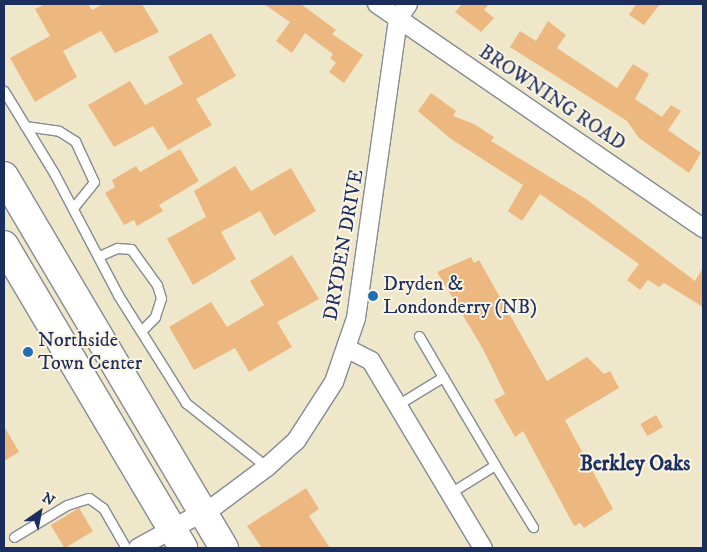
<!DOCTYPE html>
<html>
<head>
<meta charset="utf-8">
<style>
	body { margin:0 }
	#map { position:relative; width:707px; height:552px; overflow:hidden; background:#efe7c9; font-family:"IM FELL DW Pica",serif }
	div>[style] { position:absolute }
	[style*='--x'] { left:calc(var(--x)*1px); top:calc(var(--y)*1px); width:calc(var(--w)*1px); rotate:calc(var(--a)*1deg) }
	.building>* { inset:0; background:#edb880; transform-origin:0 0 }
	.roads { filter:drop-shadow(1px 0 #858b94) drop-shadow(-1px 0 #858b94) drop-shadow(0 1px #858b94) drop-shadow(0 -1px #858b94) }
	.lane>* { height:9px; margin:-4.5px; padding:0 4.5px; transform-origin:4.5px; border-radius:4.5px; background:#fff }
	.street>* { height:18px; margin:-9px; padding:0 9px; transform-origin:9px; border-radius:9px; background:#fff }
	.primary>* { height:28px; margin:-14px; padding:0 14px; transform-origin:14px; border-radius:14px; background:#fff }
	.dots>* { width:14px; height:14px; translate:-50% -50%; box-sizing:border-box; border:2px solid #fcf5e5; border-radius:50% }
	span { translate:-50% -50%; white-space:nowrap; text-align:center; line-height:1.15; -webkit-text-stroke:4px #fcf5e5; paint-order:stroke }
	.street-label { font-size:20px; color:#1b2f5e }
	.poi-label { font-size:20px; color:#1b2f5e }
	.left { translate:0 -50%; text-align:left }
	.neighbourhood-label { font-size:21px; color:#1b2f5e; font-weight:700 }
	.frame { position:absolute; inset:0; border:5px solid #1b2f5e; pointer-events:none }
	.north { position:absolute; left:15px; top:487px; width:50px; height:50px; -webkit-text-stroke:4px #fcf5e5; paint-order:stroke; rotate:33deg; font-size:14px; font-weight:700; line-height:20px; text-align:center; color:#1b2f5e }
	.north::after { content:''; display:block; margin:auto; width:18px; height:22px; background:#1b2f5e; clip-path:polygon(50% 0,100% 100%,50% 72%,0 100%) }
</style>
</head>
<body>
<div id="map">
	<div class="building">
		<i style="clip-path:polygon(45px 4px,88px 4px,92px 10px,103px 4px,142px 4px,159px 32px,115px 53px,101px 31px,63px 51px,77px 77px,35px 102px,10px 58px,50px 36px,35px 9px)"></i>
		<i style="clip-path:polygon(264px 4px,301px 4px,336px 30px,332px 34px,363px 55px,344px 83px,329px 72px,336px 63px,330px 58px,333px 54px,305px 33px,292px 53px,276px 41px,290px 22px)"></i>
		<i style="clip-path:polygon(462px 4px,489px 4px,484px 10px,494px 18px,481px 32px,455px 12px)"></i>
		<i style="clip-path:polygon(636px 4px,660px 4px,644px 25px,629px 15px)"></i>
		<i style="clip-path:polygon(548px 21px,566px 35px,557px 48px,617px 88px,633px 64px,649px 74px,635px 99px,662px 117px,671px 105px,681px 111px,668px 130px,701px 153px,689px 173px,639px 138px,627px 121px,510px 47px,520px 31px,536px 41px)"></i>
		<i style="clip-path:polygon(211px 33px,236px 76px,196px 99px,212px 125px,168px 150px,153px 126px,114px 147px,88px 105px,130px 81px,145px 105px,183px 84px,168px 57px)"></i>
		<i style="clip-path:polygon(431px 93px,456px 111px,453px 116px,474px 124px,494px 137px,491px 141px,586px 199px,695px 281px,703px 268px,703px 307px,664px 283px,659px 287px,648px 280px,640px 290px,627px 280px,639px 264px,540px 194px,522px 221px,508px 211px,523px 185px,451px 139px,418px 111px)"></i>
		<i style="clip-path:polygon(180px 149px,199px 181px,159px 205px,163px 211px,137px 226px,134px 220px,124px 225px,105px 193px,115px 187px,112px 180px,136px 166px,140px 172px)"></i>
		<i style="clip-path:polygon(235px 166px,251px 191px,291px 168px,316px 211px,274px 236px,260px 211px,221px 232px,236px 259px,193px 285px,167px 239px,206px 217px,194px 191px)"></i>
		<i style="clip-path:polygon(292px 255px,319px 299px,277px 322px,292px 347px,249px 372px,235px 348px,194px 370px,169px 327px,211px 302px,227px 327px,264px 305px,250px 281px)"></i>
		<i style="clip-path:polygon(471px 257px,474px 263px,479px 260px,547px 381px,587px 357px,604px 374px,610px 371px,619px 388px,565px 420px,613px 509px,584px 528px,580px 523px,574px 526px,523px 431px,515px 437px,494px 400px,505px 394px,483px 349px,437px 272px)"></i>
		<i style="left:656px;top:415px;width:14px;height:18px;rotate:60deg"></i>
		<i style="clip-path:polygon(4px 426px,19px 452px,4px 461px)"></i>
		<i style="clip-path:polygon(306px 488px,319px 509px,309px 516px,330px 548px,262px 548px,247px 526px)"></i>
		<i style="left:79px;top:508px;width:27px;height:33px;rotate:59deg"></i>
	</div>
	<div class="roads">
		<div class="lane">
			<i style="--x:4;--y:91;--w:96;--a:58.6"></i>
			<i style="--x:54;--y:173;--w:138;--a:62.3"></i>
			<i style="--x:118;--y:295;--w:128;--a:57.8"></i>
			<i style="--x:186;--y:403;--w:103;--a:38.3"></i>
			<i style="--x:25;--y:126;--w:34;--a:8"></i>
			<i style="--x:59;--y:131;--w:19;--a:32"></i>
			<i style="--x:75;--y:141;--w:45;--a:65.1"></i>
			<i style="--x:94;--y:182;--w:33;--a:129"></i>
			<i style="--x:99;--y:256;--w:20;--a:-24"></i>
			<i style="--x:117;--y:248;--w:14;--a:4"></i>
			<i style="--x:131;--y:249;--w:44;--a:54.2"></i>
			<i style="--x:157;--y:285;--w:14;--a:73"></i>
			<i style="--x:161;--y:298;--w:20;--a:108"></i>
			<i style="--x:155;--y:317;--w:18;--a:135"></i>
			<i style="--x:419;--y:336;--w:48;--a:59.7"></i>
			<i style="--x:397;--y:405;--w:54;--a:-31.3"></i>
			<i style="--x:443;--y:377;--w:102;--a:59.4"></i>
			<i style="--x:495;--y:465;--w:53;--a:148.1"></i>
			<i style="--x:495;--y:465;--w:73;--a:58.5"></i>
			<i style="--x:14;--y:537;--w:62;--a:-31.1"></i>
			<i style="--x:67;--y:505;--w:23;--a:-18"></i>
			<i style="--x:89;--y:498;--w:17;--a:36"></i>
			<i style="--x:103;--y:508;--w:46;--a:60.1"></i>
		</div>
		<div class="street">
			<i style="--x:377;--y:4;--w:396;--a:34.5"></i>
			<i style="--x:346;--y:348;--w:28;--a:27"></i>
			<i style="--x:371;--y:361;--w:218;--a:59.1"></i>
			<i style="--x:138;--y:548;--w:89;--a:-28.9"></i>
			<i style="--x:216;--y:505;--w:64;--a:-36.7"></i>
			<i style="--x:267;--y:467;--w:39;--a:-42"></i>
			<i style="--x:296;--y:441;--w:70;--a:-57.2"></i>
			<i style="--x:334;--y:382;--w:68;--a:-71"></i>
			<i style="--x:356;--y:318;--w:303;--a:-82"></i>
			<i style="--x:398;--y:18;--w:17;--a:-54"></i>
		</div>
		<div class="primary">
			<i style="--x:4;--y:176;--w:432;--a:59.4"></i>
			<i style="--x:4;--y:245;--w:352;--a:59.4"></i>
		</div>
	</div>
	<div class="dots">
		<i style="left:373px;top:296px;background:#1f6fb2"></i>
		<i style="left:28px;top:352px;background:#1f6fb2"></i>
	</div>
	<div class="street-label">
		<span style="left:552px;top:98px;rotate:34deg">BROWNING ROAD</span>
		<span style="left:344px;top:245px;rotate:-80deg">DRYDEN DRIVE</span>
	</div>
	<div class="poi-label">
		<span class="left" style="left:383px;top:296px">Dryden &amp;<br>Londonderry (NB)</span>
		<span class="left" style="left:38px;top:352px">Northside<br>Town Center</span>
	</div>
	<div class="neighbourhood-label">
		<span style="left:635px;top:464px">Berkley Oaks</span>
	</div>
	<div class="frame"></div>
	<div class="north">N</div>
</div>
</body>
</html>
